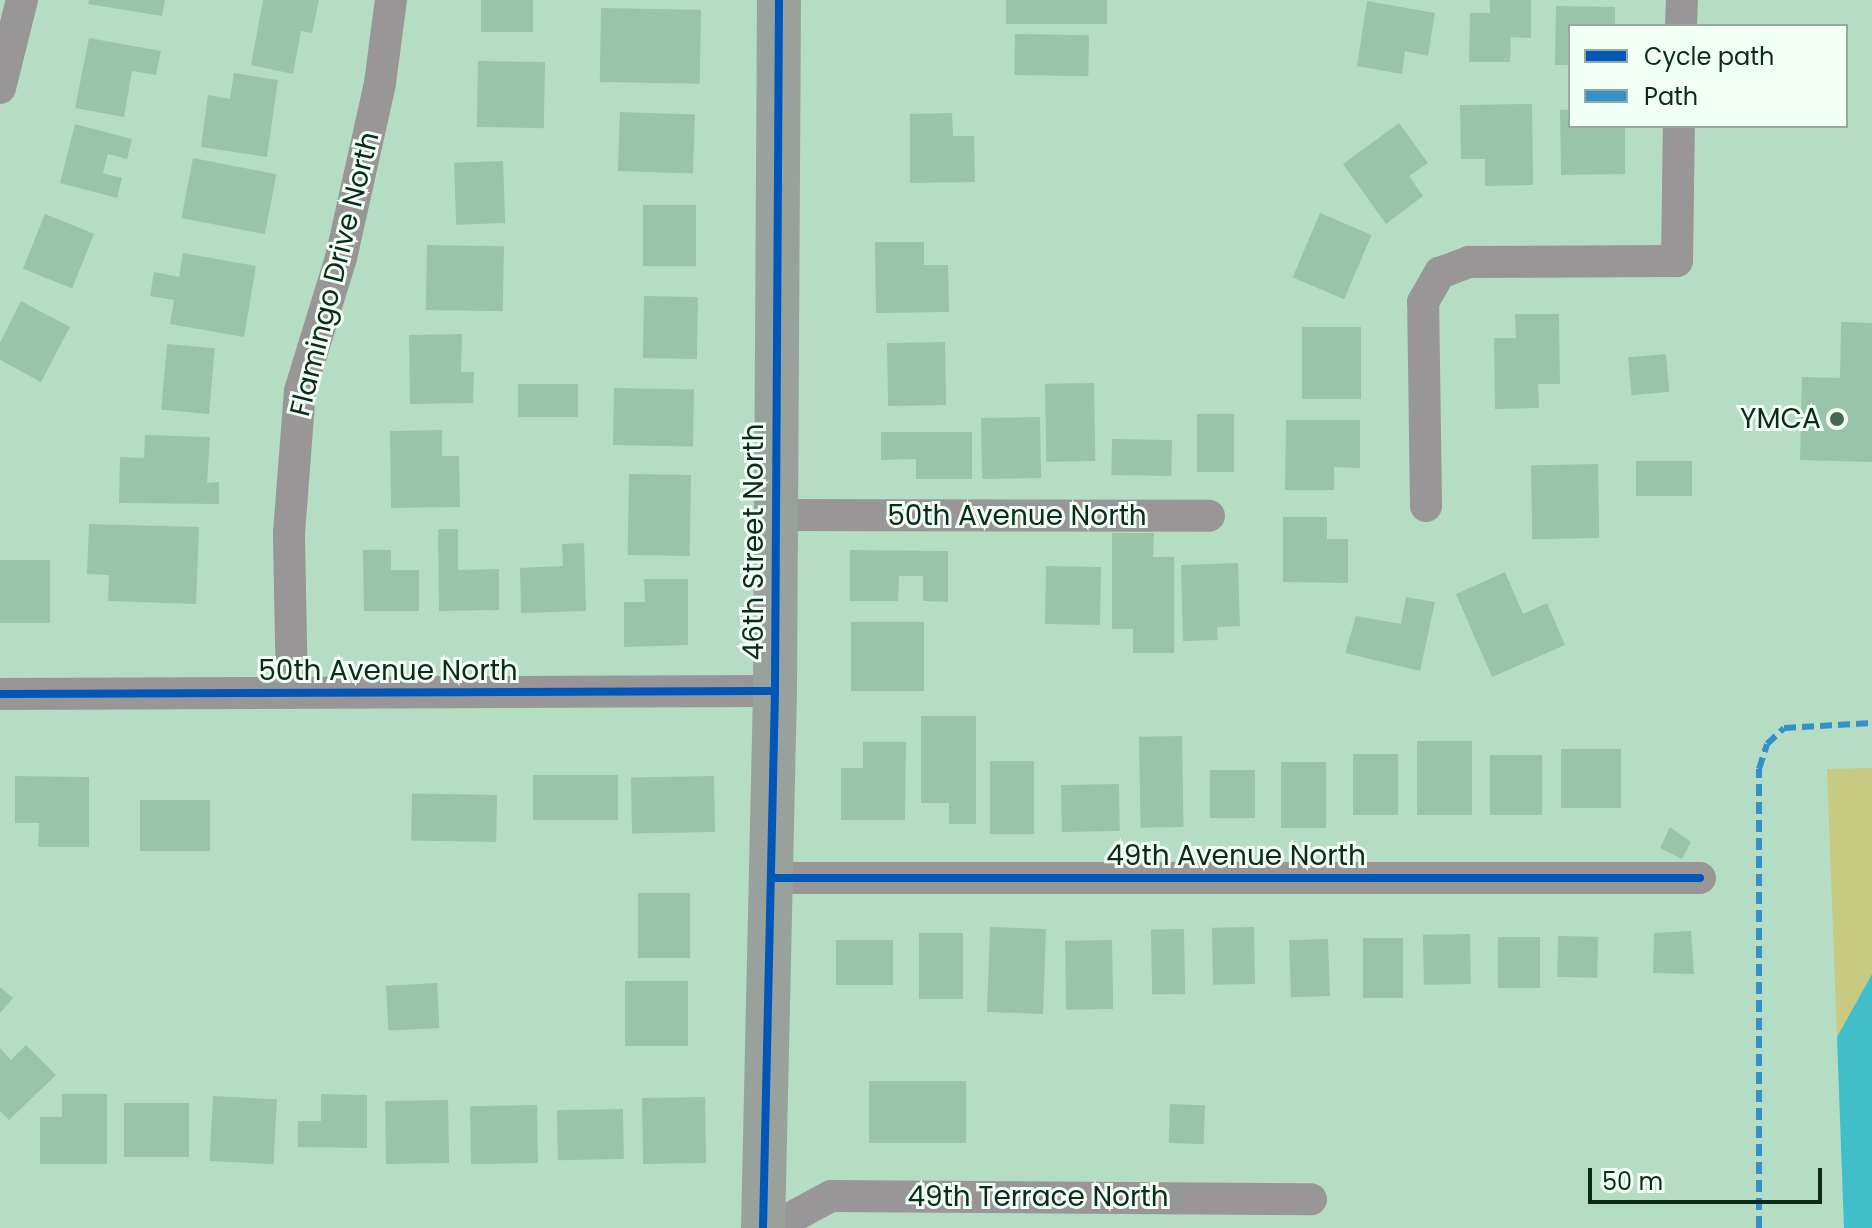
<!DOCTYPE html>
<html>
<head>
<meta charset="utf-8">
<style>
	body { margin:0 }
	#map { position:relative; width:1872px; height:1228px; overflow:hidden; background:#b5ddc3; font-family:Poppins,sans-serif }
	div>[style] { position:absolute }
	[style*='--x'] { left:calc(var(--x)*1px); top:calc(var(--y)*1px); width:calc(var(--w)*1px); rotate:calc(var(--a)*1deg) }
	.green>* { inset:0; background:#c7ca81 }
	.water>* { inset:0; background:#42becb }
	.building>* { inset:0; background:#9ac4aa; transform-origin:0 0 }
	.street>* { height:32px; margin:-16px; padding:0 16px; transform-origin:16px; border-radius:16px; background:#999698 }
	.secondary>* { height:44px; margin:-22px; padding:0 22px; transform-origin:22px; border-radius:22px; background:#98a19c }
	.quiet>* { height:6px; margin-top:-3px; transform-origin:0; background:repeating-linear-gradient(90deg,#3590c9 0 12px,transparent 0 18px) }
	.cycleway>* { height:8px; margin:-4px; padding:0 4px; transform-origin:4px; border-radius:4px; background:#0057b8 }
	.dots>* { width:22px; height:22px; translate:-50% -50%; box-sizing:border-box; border:4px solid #f1fff5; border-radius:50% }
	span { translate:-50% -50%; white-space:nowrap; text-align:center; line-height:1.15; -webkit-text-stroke:6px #f1fff5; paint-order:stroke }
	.street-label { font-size:28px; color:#0c2b19 }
	.poi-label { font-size:28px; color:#0c2b19 }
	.right { translate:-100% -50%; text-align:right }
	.legend { position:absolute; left:1568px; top:24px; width:280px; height:104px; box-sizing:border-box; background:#f1fff5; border:2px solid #95aa9d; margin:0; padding:10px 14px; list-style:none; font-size:24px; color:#0c2b19 }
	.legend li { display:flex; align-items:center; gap:16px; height:40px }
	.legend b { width:40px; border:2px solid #95aa9d }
	.scale { position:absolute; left:1588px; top:1168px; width:234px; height:36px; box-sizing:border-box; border:4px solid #0c2b19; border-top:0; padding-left:10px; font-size:24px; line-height:28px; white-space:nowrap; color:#0c2b19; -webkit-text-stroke:6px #f1fff5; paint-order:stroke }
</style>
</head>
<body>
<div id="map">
	<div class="green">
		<i style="clip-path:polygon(1872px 768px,1872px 974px,1837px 1037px,1827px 769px)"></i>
	</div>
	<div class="water">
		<i style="clip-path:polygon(1872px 974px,1872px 1228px,1844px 1228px,1837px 1037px)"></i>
	</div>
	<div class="building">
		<i style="clip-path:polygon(89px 0,165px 0,162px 16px,88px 4px)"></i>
		<i style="clip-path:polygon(263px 0,319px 0,312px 33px,301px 31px,293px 74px,251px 65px)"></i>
		<i style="left:481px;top:0;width:52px;height:32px"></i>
		<i style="left:1006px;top:0;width:101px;height:24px"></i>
		<i style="clip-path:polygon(1490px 0,1531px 0,1531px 38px,1511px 37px,1510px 62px,1469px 62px,1470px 13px,1490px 13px)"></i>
		<i style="clip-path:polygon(1367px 1px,1435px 13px,1428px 56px,1405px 51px,1402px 74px,1357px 66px)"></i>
		<i style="clip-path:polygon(1556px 6px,1615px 7px,1615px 26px,1570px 26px,1570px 65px,1555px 65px)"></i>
		<i style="left:601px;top:8px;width:100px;height:74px;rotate:1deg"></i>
		<i style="left:1015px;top:34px;width:74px;height:41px;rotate:1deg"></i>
		<i style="clip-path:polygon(89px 38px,161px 51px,156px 75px,132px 71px,124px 117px,75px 108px)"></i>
		<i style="left:478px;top:61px;width:67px;height:66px;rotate:1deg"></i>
		<i style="clip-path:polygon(234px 73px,278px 80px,267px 157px,201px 147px,208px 95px,230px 99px)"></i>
		<i style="clip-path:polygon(1532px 104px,1533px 185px,1485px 186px,1485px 159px,1461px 159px,1460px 105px)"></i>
		<i style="clip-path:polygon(1560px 110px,1570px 110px,1570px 126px,1625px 126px,1625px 174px,1561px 175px)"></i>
		<i style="left:620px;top:112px;width:75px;height:59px;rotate:2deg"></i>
		<i style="clip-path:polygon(952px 113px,953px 136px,974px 136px,975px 182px,910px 183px,910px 114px)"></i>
		<i style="clip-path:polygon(1399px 123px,1428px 163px,1409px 176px,1423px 196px,1386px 224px,1343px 164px)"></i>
		<i style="clip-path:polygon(75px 124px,132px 139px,127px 159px,108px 154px,103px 173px,122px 178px,117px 198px,60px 183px)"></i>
		<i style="left:193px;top:158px;width:85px;height:61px;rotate:11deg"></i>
		<i style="left:503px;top:161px;width:62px;height:49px;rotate:88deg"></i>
		<i style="left:643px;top:205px;width:53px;height:61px"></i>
		<i style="left:1320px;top:213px;width:56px;height:70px;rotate:23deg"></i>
		<i style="left:45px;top:214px;width:53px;height:59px;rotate:22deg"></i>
		<i style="clip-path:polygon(875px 242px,924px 242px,924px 265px,948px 265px,949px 312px,876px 313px)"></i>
		<i style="left:427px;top:245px;width:77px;height:65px;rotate:1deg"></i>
		<i style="clip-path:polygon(183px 253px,256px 266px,244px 337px,170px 324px,174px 300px,150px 296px,154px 272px,179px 277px)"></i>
		<i style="left:644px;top:296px;width:54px;height:62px;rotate:1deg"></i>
		<i style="clip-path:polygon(21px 301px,70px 327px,41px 382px,0 360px,0 343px)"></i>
		<i style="clip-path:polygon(1515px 314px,1559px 314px,1560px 384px,1538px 384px,1539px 408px,1495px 409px,1494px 338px,1516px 338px)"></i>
		<i style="clip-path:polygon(1841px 322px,1872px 323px,1872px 462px,1800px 460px,1802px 377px,1840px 378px)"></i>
		<i style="left:1302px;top:327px;width:59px;height:72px"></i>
		<i style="clip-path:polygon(462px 334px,461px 372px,474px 372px,473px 403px,410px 404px,409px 335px)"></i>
		<i style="left:945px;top:342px;width:63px;height:58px;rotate:89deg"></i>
		<i style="left:167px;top:344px;width:48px;height:66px;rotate:5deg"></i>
		<i style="left:1666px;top:354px;width:38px;height:38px;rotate:85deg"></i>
		<i style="left:1094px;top:383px;width:78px;height:49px;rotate:89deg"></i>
		<i style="left:518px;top:384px;width:60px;height:33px"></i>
		<i style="left:614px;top:388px;width:80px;height:57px;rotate:1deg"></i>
		<i style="left:1197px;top:414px;width:37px;height:58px"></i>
		<i style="left:1040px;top:417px;width:61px;height:59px;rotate:89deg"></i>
		<i style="clip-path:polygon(1286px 420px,1360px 420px,1360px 468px,1334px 467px,1334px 490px,1285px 490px)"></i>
		<i style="clip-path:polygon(442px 430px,442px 456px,459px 456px,460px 507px,391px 508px,390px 431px)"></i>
		<i style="clip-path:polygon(881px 432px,972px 432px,972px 479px,916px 479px,916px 459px,881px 460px)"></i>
		<i style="clip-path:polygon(145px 435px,210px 437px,207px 483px,219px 482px,219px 504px,119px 503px,120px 457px,144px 458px)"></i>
		<i style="left:1112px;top:439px;width:60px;height:36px;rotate:1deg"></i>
		<i style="left:1636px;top:461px;width:56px;height:35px"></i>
		<i style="left:1598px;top:464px;width:74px;height:67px;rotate:89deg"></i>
		<i style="left:629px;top:474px;width:62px;height:81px;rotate:1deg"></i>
		<i style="clip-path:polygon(1283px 517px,1327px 517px,1327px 539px,1348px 539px,1348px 583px,1283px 582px)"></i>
		<i style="clip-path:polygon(89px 524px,199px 527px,196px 604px,108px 601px,109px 575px,87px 574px)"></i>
		<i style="clip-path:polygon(438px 529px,458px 529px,458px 570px,499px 569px,499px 610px,439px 611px)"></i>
		<i style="clip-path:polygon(1112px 533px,1154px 533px,1153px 557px,1174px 557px,1174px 653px,1133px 653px,1133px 629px,1112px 629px)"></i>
		<i style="clip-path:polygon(584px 543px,586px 611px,521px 613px,520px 568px,563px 566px,562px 544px)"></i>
		<i style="clip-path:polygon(363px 550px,391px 550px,391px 570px,419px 570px,419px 611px,364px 611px)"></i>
		<i style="clip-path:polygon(850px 550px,948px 551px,948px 602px,923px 601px,923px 576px,899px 576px,898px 601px,850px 601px)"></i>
		<i style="left:50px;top:560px;width:63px;height:50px;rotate:90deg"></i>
		<i style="clip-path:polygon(1238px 563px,1240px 626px,1217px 627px,1218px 640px,1183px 641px,1181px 565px)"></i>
		<i style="left:1046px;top:566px;width:55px;height:58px;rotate:1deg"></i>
		<i style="clip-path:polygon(1505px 572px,1523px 614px,1547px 603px,1565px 645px,1492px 677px,1456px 594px)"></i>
		<i style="clip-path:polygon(644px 579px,688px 579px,688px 645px,624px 647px,624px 602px,645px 602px)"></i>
		<i style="clip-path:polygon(1406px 597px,1435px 602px,1420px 671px,1345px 653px,1356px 616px,1401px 624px)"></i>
		<i style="left:851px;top:622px;width:73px;height:69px"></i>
		<i style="clip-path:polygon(921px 716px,976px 716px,976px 824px,949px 824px,949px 803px,921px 803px)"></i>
		<i style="left:1182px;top:736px;width:91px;height:43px;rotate:89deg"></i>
		<i style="left:1472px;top:741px;width:74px;height:55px;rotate:90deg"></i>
		<i style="clip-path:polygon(863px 742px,906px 742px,905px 820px,841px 820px,841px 768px,863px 768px)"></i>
		<i style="left:1561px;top:749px;width:60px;height:59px"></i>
		<i style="left:1353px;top:754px;width:45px;height:61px"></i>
		<i style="left:1490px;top:755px;width:52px;height:60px"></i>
		<i style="left:990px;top:761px;width:44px;height:73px"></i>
		<i style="left:1281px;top:762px;width:45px;height:66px"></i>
		<i style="left:1210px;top:770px;width:45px;height:48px"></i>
		<i style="left:618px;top:775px;width:45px;height:85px;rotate:90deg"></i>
		<i style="clip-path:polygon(15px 776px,89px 777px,89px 847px,38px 847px,39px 823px,15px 823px)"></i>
		<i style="left:714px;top:776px;width:56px;height:83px;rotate:89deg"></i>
		<i style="left:1119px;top:784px;width:47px;height:58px;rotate:89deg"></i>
		<i style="left:497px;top:795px;width:47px;height:85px;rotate:91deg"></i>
		<i style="left:140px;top:800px;width:70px;height:51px"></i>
		<i style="clip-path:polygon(1670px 827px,1691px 842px,1682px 859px,1660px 848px)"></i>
		<i style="left:638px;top:893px;width:52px;height:65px"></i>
		<i style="left:990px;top:927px;width:56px;height:85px;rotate:2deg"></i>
		<i style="left:1254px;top:927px;width:57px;height:42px;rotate:89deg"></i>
		<i style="left:1184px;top:929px;width:65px;height:33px;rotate:89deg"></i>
		<i style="clip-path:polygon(1691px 931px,1694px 974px,1653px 973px,1654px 933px)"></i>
		<i style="left:919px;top:933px;width:44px;height:66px"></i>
		<i style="left:1470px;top:934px;width:50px;height:47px;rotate:89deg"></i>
		<i style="left:1558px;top:936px;width:40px;height:41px;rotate:1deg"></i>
		<i style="left:1498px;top:937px;width:42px;height:51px"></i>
		<i style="left:1363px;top:938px;width:40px;height:60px"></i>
		<i style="left:1328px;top:939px;width:57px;height:39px;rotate:88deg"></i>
		<i style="left:836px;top:940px;width:57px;height:45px"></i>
		<i style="left:1112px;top:940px;width:69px;height:47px;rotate:89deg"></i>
		<i style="left:625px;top:981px;width:63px;height:65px"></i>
		<i style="left:437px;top:983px;width:45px;height:51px;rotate:87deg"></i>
		<i style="clip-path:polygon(0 987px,13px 998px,0 1013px)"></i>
		<i style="clip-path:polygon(26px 1045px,56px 1075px,9px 1120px,0 1111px,0 1048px,11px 1060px)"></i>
		<i style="left:869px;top:1081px;width:97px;height:62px"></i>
		<i style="clip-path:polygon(62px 1094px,107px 1094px,107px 1164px,40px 1164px,40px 1117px,62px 1117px)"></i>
		<i style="clip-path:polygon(321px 1094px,367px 1095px,367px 1148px,298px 1147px,298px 1121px,321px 1121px)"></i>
		<i style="left:213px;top:1096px;width:64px;height:65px;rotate:3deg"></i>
		<i style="left:705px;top:1097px;width:66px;height:63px;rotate:89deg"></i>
		<i style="left:448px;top:1100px;width:63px;height:63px;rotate:89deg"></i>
		<i style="left:124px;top:1103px;width:65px;height:54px"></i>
		<i style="left:1170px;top:1104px;width:35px;height:39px;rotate:2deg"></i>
		<i style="left:537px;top:1105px;width:58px;height:67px;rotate:89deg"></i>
		<i style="left:623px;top:1109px;width:50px;height:66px;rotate:89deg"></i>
	</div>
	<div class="street">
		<i style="--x:1681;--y:26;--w:26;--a:-88"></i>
		<i style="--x:0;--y:88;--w:91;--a:-76"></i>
		<i style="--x:1426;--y:506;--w:204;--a:-90.8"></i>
		<i style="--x:1423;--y:302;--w:34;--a:-60"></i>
		<i style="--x:1440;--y:273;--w:31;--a:-21"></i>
		<i style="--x:1469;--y:262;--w:208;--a:-0.3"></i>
		<i style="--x:1677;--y:261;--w:135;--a:-89.2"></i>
		<i style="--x:777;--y:515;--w:432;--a:0.1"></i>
		<i style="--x:292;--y:693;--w:160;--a:-91.1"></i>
		<i style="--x:289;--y:533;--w:142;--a:-85.6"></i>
		<i style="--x:300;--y:391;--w:139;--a:-72.9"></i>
		<i style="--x:341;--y:258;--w:179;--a:-77.4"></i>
		<i style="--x:380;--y:83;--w:84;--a:-82.5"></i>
		<i style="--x:0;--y:694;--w:775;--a:-0.22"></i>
		<i style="--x:772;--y:878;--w:928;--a:0"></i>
		<i style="--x:772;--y:1228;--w:67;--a:-28.5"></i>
		<i style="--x:831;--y:1196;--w:480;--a:0.4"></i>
	</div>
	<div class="secondary">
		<i style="--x:763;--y:1228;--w:537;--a:-88.72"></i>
		<i style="--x:775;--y:691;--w:691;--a:-89.67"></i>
	</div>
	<div class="quiet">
		<i style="--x:1759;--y:1228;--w:459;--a:-90"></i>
		<i style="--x:1759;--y:769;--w:26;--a:-72"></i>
		<i style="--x:1767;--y:744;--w:23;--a:-43"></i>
		<i style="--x:1784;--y:728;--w:88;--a:-3.3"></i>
	</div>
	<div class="cycleway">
		<i style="--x:0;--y:694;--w:775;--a:-0.22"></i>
		<i style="--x:772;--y:878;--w:928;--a:0"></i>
		<i style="--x:763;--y:1228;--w:537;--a:-88.72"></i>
		<i style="--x:775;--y:691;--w:691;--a:-89.67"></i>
	</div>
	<div class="dots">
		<i style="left:1837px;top:419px;background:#476954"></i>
	</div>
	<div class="street-label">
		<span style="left:335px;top:274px;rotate:-76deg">Flamingo Drive North</span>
		<span style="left:1017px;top:516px">50th Avenue North</span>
		<span style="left:754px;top:542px;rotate:-90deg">46th Street North</span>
		<span style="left:388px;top:671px">50th Avenue North</span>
		<span style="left:1236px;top:856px">49th Avenue North</span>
		<span style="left:1038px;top:1197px">49th Terrace North</span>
	</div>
	<div class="poi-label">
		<span class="right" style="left:1821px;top:419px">YMCA</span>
	</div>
	<ul class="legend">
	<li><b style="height:10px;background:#0057b8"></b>Cycle path</li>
	<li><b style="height:10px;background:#3590c9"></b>Path</li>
	</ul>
	<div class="scale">50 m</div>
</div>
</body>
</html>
